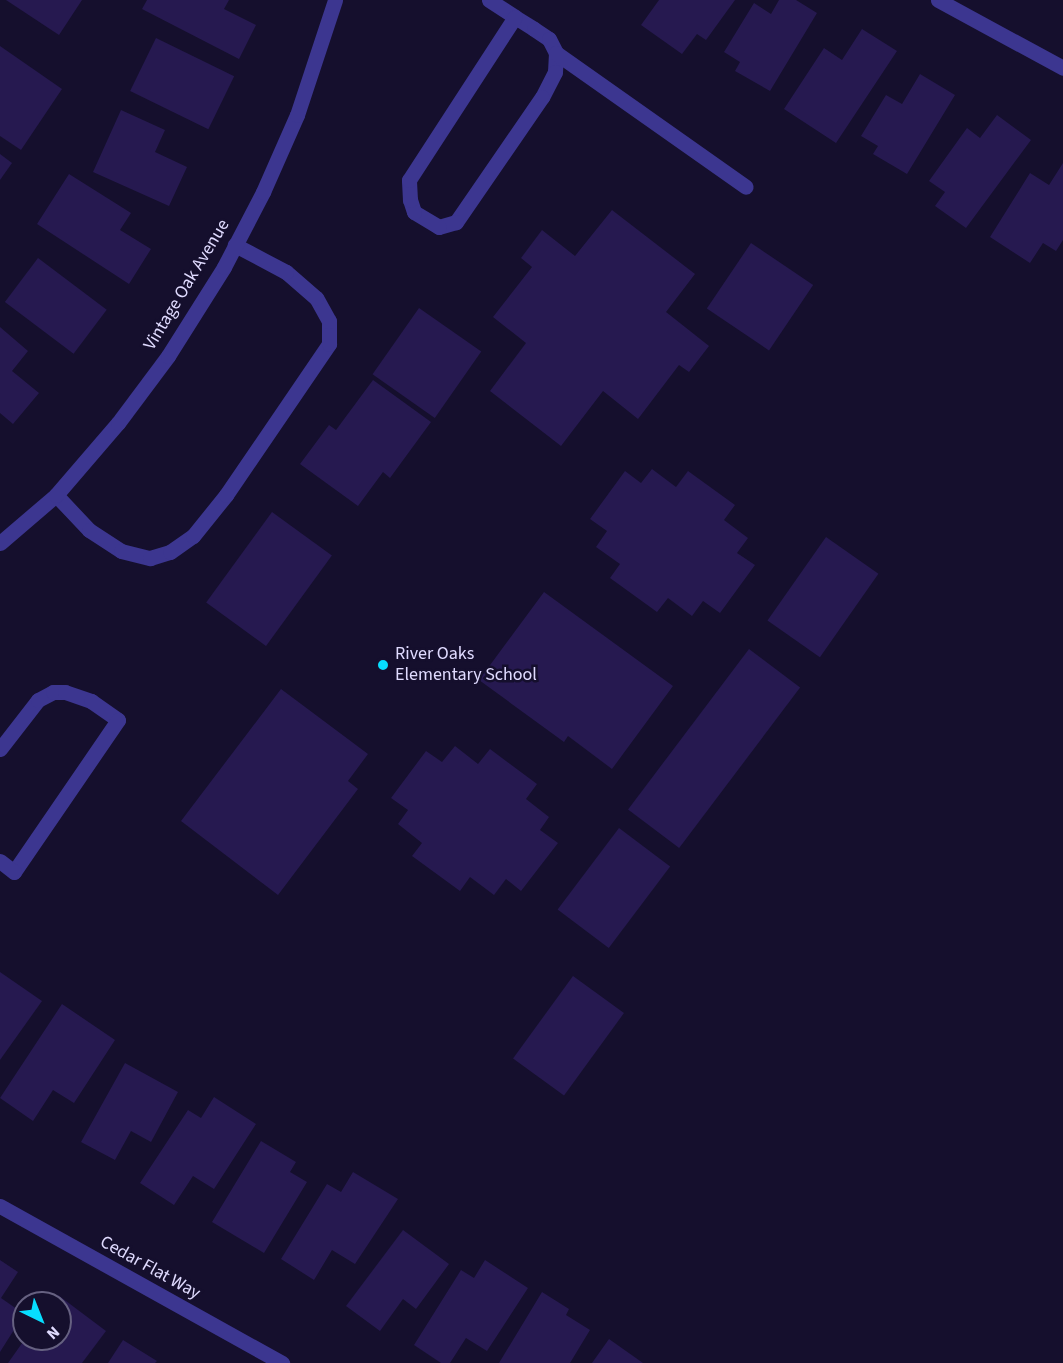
<!DOCTYPE html>
<html>
<head>
<meta charset="utf-8">
<style>
	body { margin:0 }
	#map { position:relative; width:1063px; height:1363px; overflow:hidden; background:#150f2d; font-family:"Source Sans 3",sans-serif }
	div>[style] { position:absolute }
	[style*='--x'] { left:calc(var(--x)*1px); top:calc(var(--y)*1px); width:calc(var(--w)*1px); rotate:calc(var(--a)*1deg) }
	.building>* { inset:0; background:#261950; transform-origin:0 0 }
	.service>* { height:15px; margin:-7.5px; padding:0 7.5px; transform-origin:7.5px; border-radius:7.5px; background:#3c3690 }
	.minor>* { height:15px; margin:-7.5px; padding:0 7.5px; transform-origin:7.5px; border-radius:7.5px; background:#3c3690 }
	.dots>* { width:16px; height:16px; translate:-50% -50%; box-sizing:border-box; border:3px solid #150f2d; border-radius:50% }
	span { translate:-50% -50%; white-space:nowrap; text-align:center; line-height:1.15; -webkit-text-stroke:5px #150f2d; paint-order:stroke }
	.street-label { font-size:18px; color:#e0dbff }
	.poi-label { font-size:18px; color:#e0dbff }
	.left { translate:0 -50%; text-align:left }
	.north { position:absolute; left:12px; top:1291px; width:60px; height:60px; box-sizing:border-box; background:#150f2d; border:2px solid #666181; border-radius:50%; rotate:137deg; font-size:16px; font-weight:700; line-height:24px; text-align:center; color:#e0dbff }
	.north::after { content:''; display:block; margin:auto; width:21px; height:27px; background:#07deff; clip-path:polygon(50% 0,100% 100%,50% 72%,0 100%) }
</style>
</head>
<body>
<div id="map">
	<div class="building">
		<i style="clip-path:polygon(6px 0,82px 0,59px 35px)"></i>
		<i style="clip-path:polygon(147px 0,229px 0,224px 9px,256px 25px,239px 59px,142px 9px)"></i>
		<i style="clip-path:polygon(659px 0,735px 0,706px 40px,697px 34px,682px 54px,641px 25px)"></i>
		<i style="clip-path:polygon(779px 0,796px 0,817px 13px,770px 91px,735px 71px,740px 62px,724px 52px,754px 3px,771px 14px)"></i>
		<i style="clip-path:polygon(862px 29px,897px 51px,836px 143px,784px 109px,824px 48px,842px 60px)"></i>
		<i style="left:156px;top:38px;width:87px;height:59px;rotate:26deg"></i>
		<i style="clip-path:polygon(0 46px,62px 89px,21px 150px,0 136px)"></i>
		<i style="clip-path:polygon(920px 74px,955px 95px,907px 174px,873px 154px,878px 146px,861px 136px,886px 95px,902px 104px)"></i>
		<i style="clip-path:polygon(121px 110px,165px 130px,155px 152px,187px 167px,169px 206px,93px 172px)"></i>
		<i style="clip-path:polygon(997px 115px,1031px 140px,966px 228px,935px 206px,945px 192px,929px 181px,967px 128px,980px 138px)"></i>
		<i style="clip-path:polygon(0 154px,12px 163px,0 180px)"></i>
		<i style="clip-path:polygon(1063px 163px,1063px 240px,1056px 251px,1043px 243px,1030px 263px,990px 237px,1030px 173px,1049px 185px)"></i>
		<i style="clip-path:polygon(69px 174px,131px 213px,120px 230px,151px 249px,129px 284px,37px 224px)"></i>
		<i style="clip-path:polygon(612px 210px,695px 274px,666px 312px,709px 346px,689px 372px,679px 365px,638px 419px,603px 391px,561px 446px,490px 391px,526px 343px,493px 317px,532px 267px,521px 258px,542px 230px,575px 256px)"></i>
		<i style="left:751px;top:243px;width:75px;height:79px;rotate:34deg"></i>
		<i style="left:38px;top:258px;width:86px;height:55px;rotate:37deg"></i>
		<i style="left:419px;top:308px;width:76px;height:81px;rotate:35deg"></i>
		<i style="clip-path:polygon(0 327px,28px 351px,12px 371px,39px 393px,13px 424px,0 413px)"></i>
		<i style="clip-path:polygon(373px 380px,431px 422px,390px 478px,383px 472px,358px 506px,300px 464px,329px 425px,336px 430px)"></i>
		<i style="clip-path:polygon(652px 469px,676px 487px,688px 471px,735px 505px,724px 520px,748px 538px,737px 553px,755px 565px,720px 613px,703px 601px,692px 616px,668px 598px,657px 612px,610px 578px,620px 564px,596px 547px,607px 531px,590px 519px,625px 471px,641px 483px)"></i>
		<i style="left:272px;top:512px;width:74px;height:112px;rotate:36deg"></i>
		<i style="left:826px;top:537px;width:64px;height:102px;rotate:35deg"></i>
		<i style="clip-path:polygon(544px 592px,673px 686px,612px 769px,568px 736px,564px 742px,479px 680px)"></i>
		<i style="left:749px;top:649px;width:64px;height:201px;rotate:37deg"></i>
		<i style="clip-path:polygon(281px 689px,368px 754px,348px 781px,358px 789px,278px 895px,181px 821px)"></i>
		<i style="clip-path:polygon(455px 746px,478px 764px,490px 749px,537px 784px,526px 799px,549px 817px,540px 830px,558px 843px,521px 891px,506px 879px,494px 895px,470px 877px,460px 891px,412px 856px,422px 843px,398px 824px,408px 810px,391px 798px,426px 751px,442px 762px)"></i>
		<i style="left:619px;top:828px;width:64px;height:102px;rotate:37deg"></i>
		<i style="clip-path:polygon(0 972px,42px 1001px,0 1060px)"></i>
		<i style="left:573px;top:976px;width:63px;height:102px;rotate:36deg"></i>
		<i style="clip-path:polygon(62px 1004px,115px 1040px,74px 1103px,53px 1090px,33px 1121px,0 1098px)"></i>
		<i style="clip-path:polygon(125px 1063px,178px 1092px,151px 1142px,131px 1131px,115px 1160px,81px 1142px)"></i>
		<i style="clip-path:polygon(214px 1097px,256px 1124px,214px 1189px,193px 1176px,174px 1205px,140px 1183px,188px 1110px,201px 1118px)"></i>
		<i style="clip-path:polygon(261px 1141px,296px 1162px,290px 1172px,307px 1182px,264px 1253px,212px 1222px)"></i>
		<i style="clip-path:polygon(353px 1172px,398px 1199px,355px 1264px,332px 1250px,314px 1280px,281px 1259px,327px 1184px,341px 1192px)"></i>
		<i style="clip-path:polygon(403px 1230px,449px 1264px,416px 1309px,403px 1299px,380px 1331px,346px 1306px)"></i>
		<i style="clip-path:polygon(0 1260px,18px 1272px,1px 1298px,24px 1314px,0 1352px)"></i>
		<i style="clip-path:polygon(485px 1260px,528px 1288px,487px 1351px,466px 1338px,450px 1363px,441px 1363px,414px 1345px,461px 1270px,474px 1278px)"></i>
		<i style="clip-path:polygon(542px 1292px,569px 1309px,566px 1315px,590px 1330px,570px 1363px,499px 1363px)"></i>
		<i style="clip-path:polygon(58px 1295px,106px 1331px,82px 1363px,8px 1363px,25px 1339px,60px 1339px,60px 1303px,52px 1303px)"></i>
		<i style="clip-path:polygon(609px 1339px,643px 1363px,592px 1363px)"></i>
		<i style="clip-path:polygon(123px 1340px,157px 1361px,155px 1363px,108px 1363px)"></i>
	</div>
	<div class="service">
		<i style="--x:489;--y:0;--w:31;--a:33"></i>
		<i style="--x:515;--y:17;--w:22;--a:32"></i>
		<i style="--x:534;--y:29;--w:18;--a:34"></i>
		<i style="--x:549;--y:39;--w:16;--a:63"></i>
		<i style="--x:556;--y:53;--w:19;--a:93"></i>
		<i style="--x:555;--y:72;--w:28;--a:117"></i>
		<i style="--x:542;--y:97;--w:152;--a:124.5"></i>
		<i style="--x:456;--y:222;--w:18;--a:164"></i>
		<i style="--x:439;--y:227;--w:29;--a:-149"></i>
		<i style="--x:414;--y:212;--w:13;--a:-108"></i>
		<i style="--x:410;--y:200;--w:20;--a:-93"></i>
		<i style="--x:409;--y:180;--w:194;--a:-57"></i>
		<i style="--x:556;--y:53;--w:232;--a:35.2"></i>
		<i style="--x:56;--y:495;--w:48;--a:46.7"></i>
		<i style="--x:89;--y:530;--w:38;--a:33"></i>
		<i style="--x:121;--y:551;--w:30;--a:14"></i>
		<i style="--x:150;--y:558;--w:21;--a:-17"></i>
		<i style="--x:170;--y:552;--w:28;--a:-35"></i>
		<i style="--x:193;--y:536;--w:53;--a:-51.2"></i>
		<i style="--x:226;--y:495;--w:183;--a:-55.7"></i>
		<i style="--x:329;--y:344;--w:23;--a:-90"></i>
		<i style="--x:329;--y:321;--w:26;--a:-119"></i>
		<i style="--x:316;--y:298;--w:40;--a:-139"></i>
		<i style="--x:286;--y:272;--w:58;--a:-152.1"></i>
		<i style="--x:0;--y:749;--w:62;--a:-52.2"></i>
		<i style="--x:38;--y:700;--w:17;--a:-28"></i>
		<i style="--x:53;--y:692;--w:12;--a:0"></i>
		<i style="--x:65;--y:692;--w:28;--a:19"></i>
		<i style="--x:91;--y:701;--w:33;--a:35"></i>
		<i style="--x:118;--y:720;--w:184;--a:124.4"></i>
		<i style="--x:14;--y:872;--w:18;--a:-142"></i>
	</div>
	<div class="minor">
		<i style="--x:938;--y:0;--w:142;--a:28.5"></i>
		<i style="--x:0;--y:543;--w:74;--a:-40.6"></i>
		<i style="--x:56;--y:495;--w:95;--a:-49.3"></i>
		<i style="--x:118;--y:423;--w:84;--a:-53.3"></i>
		<i style="--x:168;--y:356;--w:105;--a:-57.8"></i>
		<i style="--x:224;--y:267;--w:85;--a:-62.5"></i>
		<i style="--x:263;--y:192;--w:84;--a:-66.2"></i>
		<i style="--x:297;--y:115;--w:121;--a:-71.7"></i>
		<i style="--x:0;--y:1206;--w:323;--a:29.1"></i>
	</div>
	<div class="dots">
		<i style="left:383px;top:665px;background:#07deff"></i>
	</div>
	<div class="street-label">
		<span style="left:187px;top:285px;rotate:-59deg">Vintage Oak Avenue</span>
		<span style="left:150px;top:1268px;rotate:29deg">Cedar Flat Way</span>
	</div>
	<div class="poi-label">
		<span class="left" style="left:395px;top:665px">River Oaks<br>Elementary School</span>
	</div>
	<div class="north">N</div>
</div>
</body>
</html>
